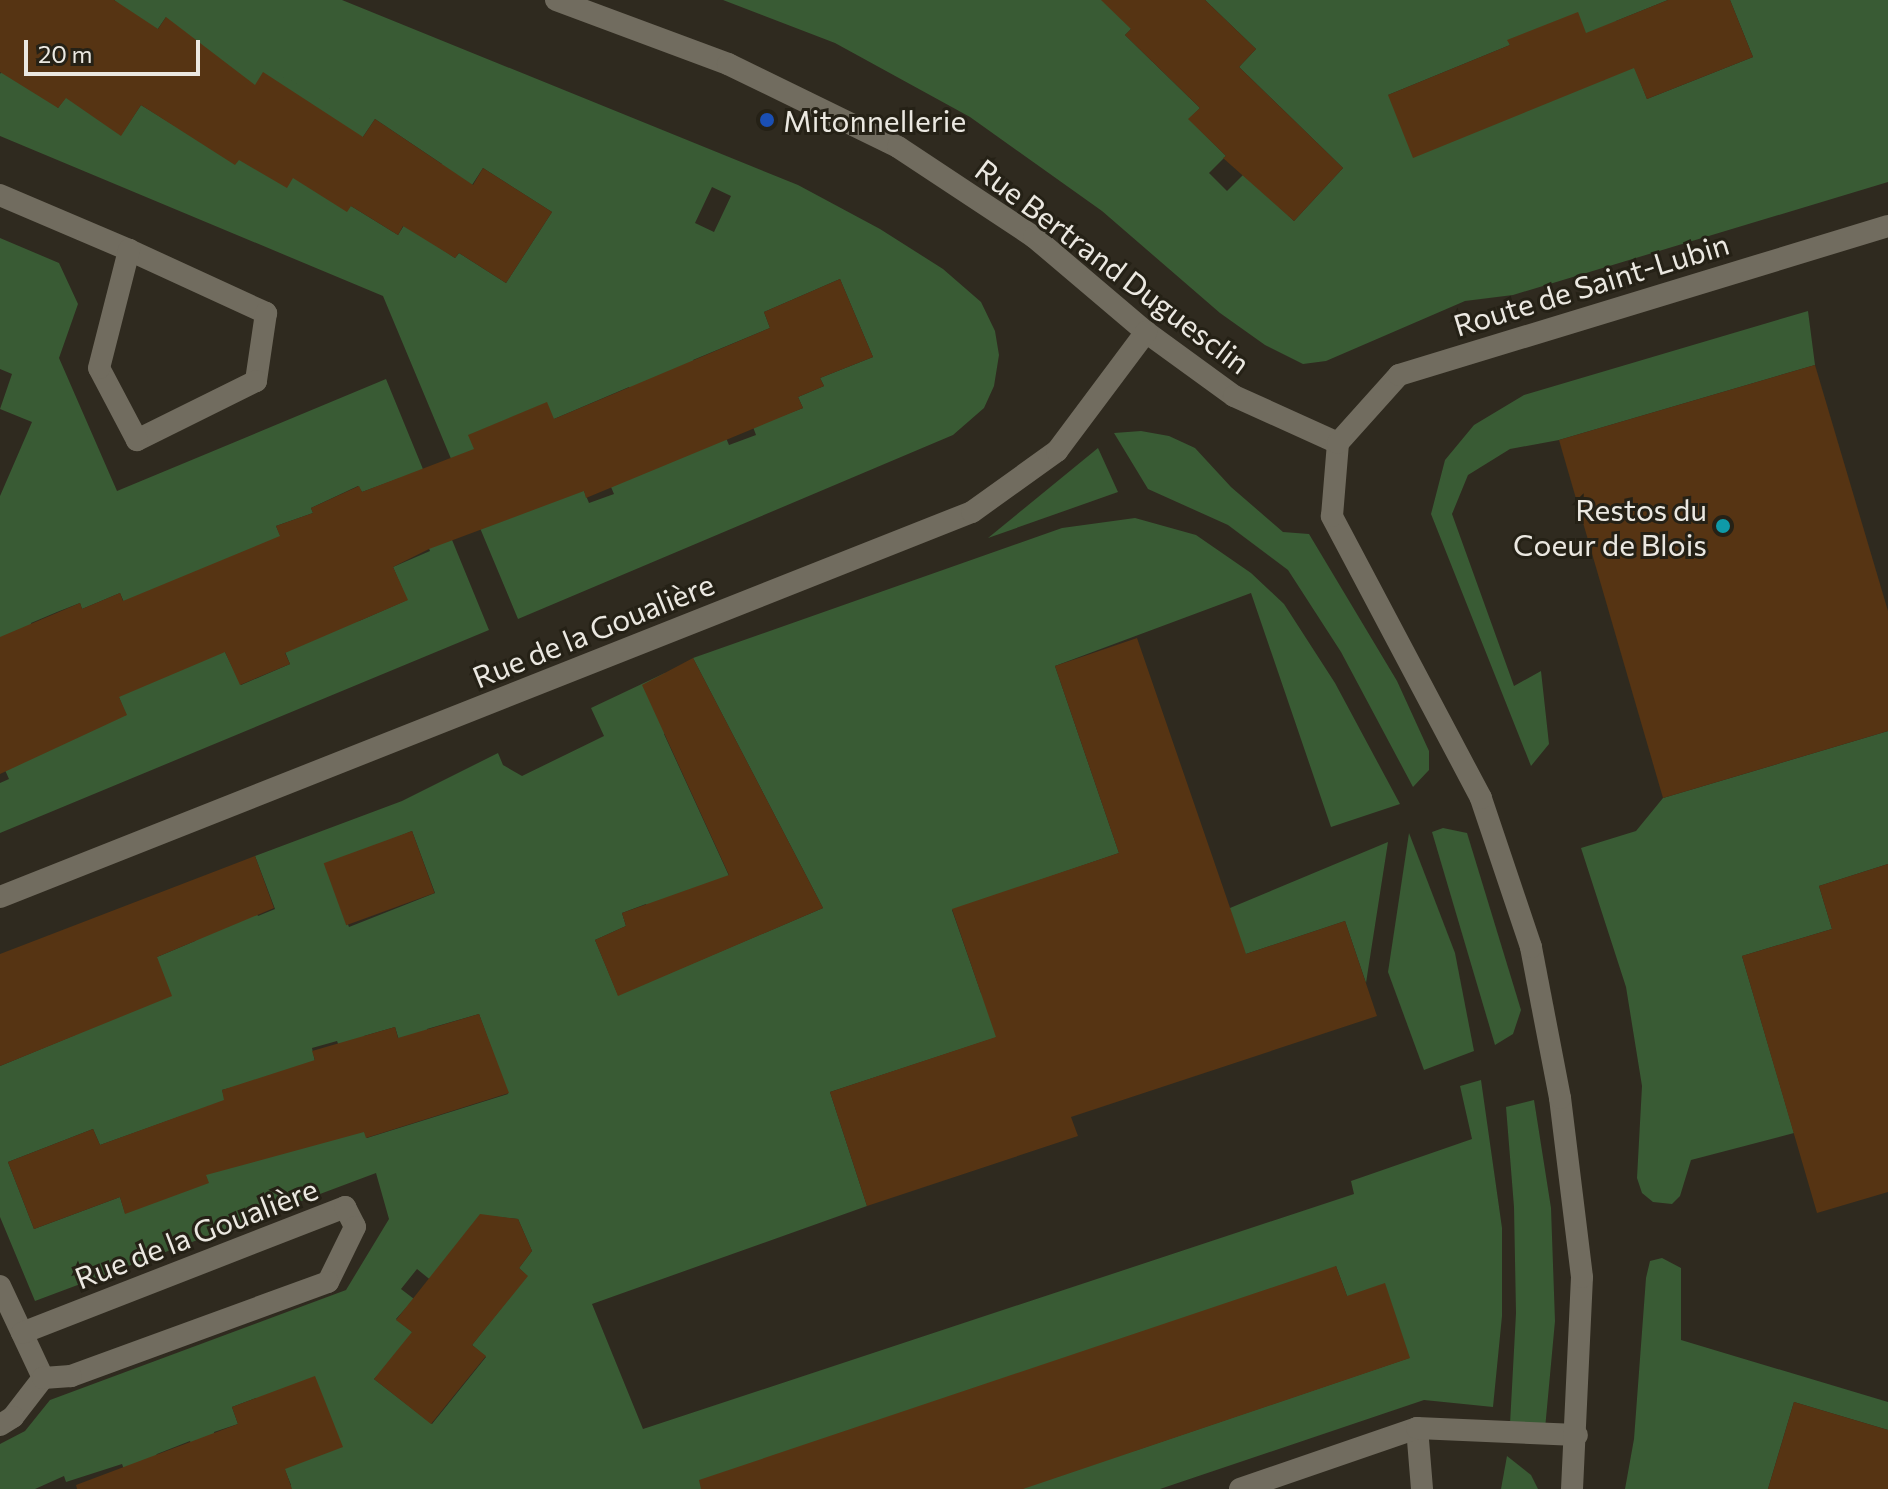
<!DOCTYPE html>
<html>
<head>
<meta charset="utf-8">
<style>
	body { margin:0 }
	#map { position:relative; width:1888px; height:1489px; overflow:hidden; background:#2f2a1f; font-family:Commissioner,sans-serif }
	div>[style] { position:absolute }
	[style*='--x'] { left:calc(var(--x)*1px); top:calc(var(--y)*1px); width:calc(var(--w)*1px); rotate:calc(var(--a)*1deg) }
	.green>* { inset:0; background:#395b34 }
	.building>* { inset:0; background:#563413; transform-origin:0 0 }
	.minor>* { height:22px; margin:-11px; padding:0 11px; transform-origin:11px; border-radius:11px; background:#716c5f }
	.tertiary>* { height:22px; margin:-11px; padding:0 11px; transform-origin:11px; border-radius:11px; background:#716c5f }
	.dots>* { width:22px; height:22px; translate:-50% -50%; box-sizing:border-box; border:4px solid #252116; border-radius:50% }
	span { translate:-50% -50%; white-space:nowrap; text-align:center; line-height:1.15; -webkit-text-stroke:6px #252116; paint-order:stroke }
	.poi-label { font-size:30px; color:#ebe8e1 }
	.left { translate:0 -50%; text-align:left }
	.right { translate:-100% -50%; text-align:right }
	.street-label { font-size:30px; color:#ebe8e1 }
	.scale { position:absolute; left:24px; top:40px; width:176px; height:36px; box-sizing:border-box; border:4px solid #ebe8e1; border-top:0; padding-left:10px; font-size:24px; line-height:28px; white-space:nowrap; color:#ebe8e1; -webkit-text-stroke:6px #252116; paint-order:stroke }
</style>
</head>
<body>
<div id="map">
	<div class="green">
		<i style="clip-path:polygon(evenodd,114px 0,342px 0,798px 185px,880px 229px,943px 269px,981px 302px,995px 331px,999px 355px,994px 386px,984px 408px,953px 435px,518px 619px,383px 296px,0 136px,0 74px,14px 53px,58px 108px,79px 79px,121px 135px,141px 105px,175px 126px,166px 17px,155px 33px,114px 0,375px 119px,442px 164px,398px 235px,351px 206px,323px 196px,375px 119px,114px 0,483px 168px,552px 212px,506px 283px,459px 253px,455px 258px,434px 244px,483px 168px,114px 0,712px 187px,731px 196px,714px 232px,695px 223px,712px 187px,114px 0,840px 279px,873px 357px,820px 378px,824px 386px,798px 397px,803px 408px,753px 427px,756px 435px,729px 445px,693px 360px,770px 328px,764px 312px,840px 279px,114px 0,629px 387px,661px 465px,611px 487px,614px 494px,589px 503px,554px 419px,629px 387px)"></i>
		<i style="clip-path:polygon(evenodd,723px 0,1128px 0,1131px 29px,1125px 35px,1200px 108px,1189px 119px,1226px 156px,1209px 173px,1227px 191px,1244px 174px,1294px 221px,1343px 168px,1239px 67px,1256px 49px,1205px 0,1668px 0,1616px 21px,1647px 99px,1753px 57px,1730px 0,1888px 0,1888px 182px,1513px 295px,1465px 301px,1326px 361px,1303px 364px,1265px 345px,1220px 313px,1102px 211px,970px 117px,835px 43px,723px 0,1508px 40px,1605px 80px,1388px 95px,1510px 45px,1508px 40px)"></i>
		<i style="clip-path:polygon(evenodd,0 238px,59px 263px,78px 304px,59px 358px,117px 491px,386px 379px,489px 630px,0 833px,0 783px,9px 779px,0 759px,126px 715px,113px 682px,151px 665px,120px 593px,82px 609px,80px 603px,57px 612px,31px 623px,32px 628px,0 641px,0 496px,32px 422px,0 409px,12px 374px,0 369px,0 238px,400px 478px,430px 551px,393px 567px,407px 600px,359px 621px,276px 630px,290px 664px,241px 685px,225px 652px,283px 542px,276px 526px,313px 513px,311px 508px,358px 486px,362px 492px,400px 478px)"></i>
		<i style="clip-path:polygon(1808px 311px,1815px 365px,1559px 440px,1510px 449px,1468px 475px,1452px 514px,1514px 686px,1541px 671px,1549px 744px,1531px 766px,1431px 514px,1445px 460px,1474px 425px,1524px 395px)"></i>
		<i style="clip-path:polygon(1141px 431px,1169px 436px,1195px 448px,1231px 487px,1283px 532px,1309px 534px,1397px 681px,1429px 751px,1429px 770px,1413px 787px,1341px 652px,1288px 570px,1228px 525px,1148px 489px,1114px 433px)"></i>
		<i style="clip-path:polygon(1098px 448px,1118px 492px,988px 538px)"></i>
		<i style="clip-path:polygon(evenodd,1135px 518px,1196px 535px,1251px 573px,1284px 604px,1335px 683px,1400px 804px,1331px 827px,1251px 593px,1055px 666px,1119px 853px,952px 910px,981px 993px,1028px 1027px,830px 1092px,867px 1206px,592px 1304px,643px 1429px,1354px 1194px,1351px 1181px,1472px 1139px,1460px 1086px,1481px 1080px,1502px 1228px,1502px 1316px,1493px 1407px,1424px 1400px,1160px 1489px,282px 1489px,291px 1485px,256px 1398px,232px 1407px,238px 1424px,214px 1432px,215px 1439px,193px 1447px,190px 1441px,157px 1454px,131px 1489px,122px 1464px,66px 1482px,64px 1476px,35px 1489px,0 1489px,0 1444px,25px 1431px,50px 1400px,346px 1290px,389px 1219px,376px 1173px,35px 1301px,0 1217px,0 1066px,75px 1035px,157px 957px,195px 941px,246px 889px,258px 916px,275px 909px,255px 856px,402px 801px,498px 753px,503px 765px,522px 776px,604px 736px,591px 708px,665px 673px,691px 723px,664px 734px,741px 902px,651px 916px,646px 904px,622px 913px,626px 926px,595px 940px,618px 995px,823px 908px,693px 658px,1062px 528px,1135px 518px,412px 831px,435px 893px,349px 927px,330px 878px,350px 869px,346px 858px,412px 831px,1135px 518px,479px 1014px,508px 1094px,367px 1138px,364px 1131px,240px 1149px,222px 1090px,316px 1066px,312px 1048px,337px 1041px,340px 1049px,364px 1042px,364px 1036px,395px 1027px,402px 1050px,428px 1043px,427px 1029px,479px 1014px,1135px 518px,184px 1115px,208px 1182px,125px 1213px,120px 1197px,34px 1229px,8px 1162px,93px 1129px,100px 1145px,184px 1115px,1135px 518px,480px 1215px,518px 1219px,532px 1251px,519px 1268px,527px 1276px,472px 1345px,486px 1357px,432px 1424px,374px 1379px,416px 1335px,396px 1319px,414px 1299px,401px 1289px,417px 1269px,433px 1282px,480px 1215px,1135px 518px,1336px 1266px,1347px 1296px,1409px 1358px,1134px 1451px,1336px 1266px)"></i>
		<i style="clip-path:polygon(1888px 731px,1888px 864px,1819px 886px,1832px 929px,1742px 956px,1794px 1133px,1691px 1160px,1680px 1196px,1672px 1204px,1653px 1202px,1642px 1193px,1637px 1178px,1642px 1086px,1626px 987px,1581px 848px,1636px 831px,1663px 798px)"></i>
		<i style="clip-path:polygon(1443px 828px,1467px 833px,1521px 1010px,1513px 1034px,1495px 1045px,1432px 832px)"></i>
		<i style="clip-path:polygon(1409px 833px,1455px 953px,1474px 1051px,1424px 1070px,1388px 972px)"></i>
		<i style="clip-path:polygon(1388px 842px,1366px 983px,1345px 921px,1207px 967px,1230px 908px)"></i>
		<i style="clip-path:polygon(1534px 1100px,1551px 1208px,1555px 1321px,1545px 1429px,1510px 1424px,1516px 1313px,1514px 1207px,1506px 1107px)"></i>
		<i style="clip-path:polygon(1662px 1258px,1681px 1268px,1681px 1340px,1888px 1402px,1888px 1430px,1794px 1402px,1768px 1489px,1625px 1489px,1634px 1439px,1646px 1278px,1650px 1261px)"></i>
		<i style="clip-path:polygon(1507px 1456px,1531px 1475px,1538px 1489px,1501px 1489px)"></i>
	</div>
	<div class="building">
		<i style="clip-path:polygon(0 0,114px 0,158px 29px,166px 17px,255px 85px,263px 72px,363px 137px,375px 119px,473px 185px,483px 168px,552px 212px,506px 283px,459px 253px,455px 258px,403px 226px,398px 235px,351px 206px,347px 212px,293px 178px,287px 188px,239px 160px,235px 165px,141px 105px,121px 136px,66px 98px,58px 108px,0 72px)"></i>
		<i style="clip-path:polygon(1101px 0,1205px 0,1256px 49px,1239px 67px,1343px 168px,1294px 221px,1223px 158px,1226px 156px,1188px 119px,1200px 108px,1125px 35px,1131px 29px)"></i>
		<i style="clip-path:polygon(1668px 0,1730px 0,1753px 57px,1647px 99px,1634px 68px,1413px 158px,1388px 95px,1510px 45px,1507px 40px,1578px 12px,1586px 33px)"></i>
		<i style="clip-path:polygon(840px 279px,873px 357px,820px 378px,824px 386px,798px 397px,803px 408px,586px 498px,584px 491px,429px 549px,393px 567px,408px 600px,285px 653px,290px 664px,240px 685px,225px 652px,119px 697px,127px 715px,0 774px,0 637px,80px 603px,82px 609px,120px 593px,123px 601px,280px 536px,276px 526px,313px 513px,311px 508px,359px 486px,362px 492px,474px 449px,468px 435px,547px 402px,554px 419px,770px 328px,764px 312px)"></i>
		<i style="clip-path:polygon(1815px 365px,1888px 611px,1888px 731px,1663px 798px,1559px 440px)"></i>
		<i style="clip-path:polygon(1137px 638px,1246px 954px,1345px 921px,1377px 1016px,1071px 1117px,1078px 1136px,867px 1206px,830px 1092px,996px 1037px,952px 909px,1119px 853px,1055px 666px)"></i>
		<i style="clip-path:polygon(693px 658px,823px 908px,618px 996px,595px 940px,626px 926px,622px 913px,729px 875px,642px 685px)"></i>
		<i style="left:412px;top:831px;width:66px;height:94px;rotate:70deg"></i>
		<i style="clip-path:polygon(255px 856px,274px 908px,157px 957px,172px 996px,0 1066px,0 954px)"></i>
		<i style="clip-path:polygon(1888px 864px,1888px 1192px,1817px 1213px,1742px 956px,1832px 929px,1819px 886px)"></i>
		<i style="clip-path:polygon(479px 1014px,509px 1093px,366px 1138px,364px 1132px,206px 1175px,209px 1183px,125px 1214px,120px 1197px,34px 1229px,8px 1162px,93px 1129px,100px 1145px,224px 1100px,222px 1090px,315px 1060px,312px 1051px,395px 1027px,398px 1038px)"></i>
		<i style="clip-path:polygon(480px 1214px,518px 1219px,532px 1251px,519px 1268px,528px 1276px,472px 1345px,486px 1356px,431px 1424px,374px 1379px,412px 1332px,396px 1320px)"></i>
		<i style="clip-path:polygon(1336px 1266px,1347px 1296px,1385px 1283px,1410px 1358px,1023px 1489px,701px 1489px,699px 1480px)"></i>
		<i style="clip-path:polygon(315px 1376px,343px 1447px,285px 1469px,292px 1489px,77px 1489px,76px 1485px,238px 1424px,232px 1407px)"></i>
		<i style="clip-path:polygon(1794px 1402px,1888px 1430px,1888px 1489px,1768px 1489px)"></i>
	</div>
	<div class="minor">
		<i style="--x:556;--y:0;--w:184;--a:20.4"></i>
		<i style="--x:728;--y:64;--w:189;--a:26"></i>
		<i style="--x:898;--y:147;--w:163;--a:33.5"></i>
		<i style="--x:1034;--y:237;--w:147;--a:40.3"></i>
		<i style="--x:1146;--y:332;--w:109;--a:36"></i>
		<i style="--x:1234;--y:396;--w:114;--a:24.3"></i>
		<i style="--x:0;--y:195;--w:140;--a:23.1"></i>
		<i style="--x:129;--y:250;--w:151;--a:24.7"></i>
		<i style="--x:266;--y:313;--w:69;--a:98.4"></i>
		<i style="--x:256;--y:381;--w:133;--a:153.6"></i>
		<i style="--x:137;--y:440;--w:81;--a:-117.8"></i>
		<i style="--x:99;--y:368;--w:122;--a:-75.7"></i>
		<i style="--x:0;--y:897;--w:1045;--a:-21.61"></i>
		<i style="--x:972;--y:512;--w:105;--a:-35.7"></i>
		<i style="--x:1057;--y:451;--w:149;--a:-53.2"></i>
		<i style="--x:0;--y:1286;--w:102;--a:64.9"></i>
		<i style="--x:43;--y:1378;--w:49;--a:127.6"></i>
		<i style="--x:13;--y:1417;--w:15;--a:148"></i>
		<i style="--x:22;--y:1333;--w:347;--a:-21.3"></i>
		<i style="--x:345;--y:1207;--w:22;--a:63"></i>
		<i style="--x:355;--y:1227;--w:61;--a:116.1"></i>
		<i style="--x:328;--y:1282;--w:274;--a:159.9"></i>
		<i style="--x:71;--y:1376;--w:28;--a:176"></i>
		<i style="--x:1417;--y:1428;--w:61;--a:85.3"></i>
		<i style="--x:1240;--y:1489;--w:187;--a:-19"></i>
		<i style="--x:1417;--y:1428;--w:160;--a:2.5"></i>
	</div>
	<div class="tertiary">
		<i style="--x:1572;--y:1489;--w:212;--a:-87.3"></i>
		<i style="--x:1582;--y:1277;--w:180;--a:-97"></i>
		<i style="--x:1560;--y:1098;--w:154;--a:-100.9"></i>
		<i style="--x:1531;--y:947;--w:157;--a:-108.6"></i>
		<i style="--x:1481;--y:798;--w:319;--a:-117.9"></i>
		<i style="--x:1332;--y:516;--w:73;--a:-85.3"></i>
		<i style="--x:1338;--y:443;--w:91;--a:-48.1"></i>
		<i style="--x:1399;--y:375;--w:511;--a:-16.95"></i>
	</div>
	<div class="dots">
		<i style="left:767px;top:120px;background:#1a4fb4"></i>
		<i style="left:1723px;top:526px;background:#0f9aa8"></i>
	</div>
	<div class="poi-label">
		<span class="left" style="left:783px;top:120px">Mitonnellerie</span>
		<span class="right" style="left:1707px;top:526px">Restos du<br>Coeur de Blois</span>
	</div>
	<div class="street-label">
		<span style="left:1113px;top:266px;rotate:37deg">Rue Bertrand Duguesclin</span>
		<span style="left:1591px;top:284px;rotate:-17deg">Route de Saint-Lubin</span>
		<span style="left:593px;top:630px;rotate:-22deg">Rue de la Goualière</span>
		<span style="left:196px;top:1233px;rotate:-21deg">Rue de la Goualière</span>
	</div>
	<div class="scale">20 m</div>
</div>
</body>
</html>
